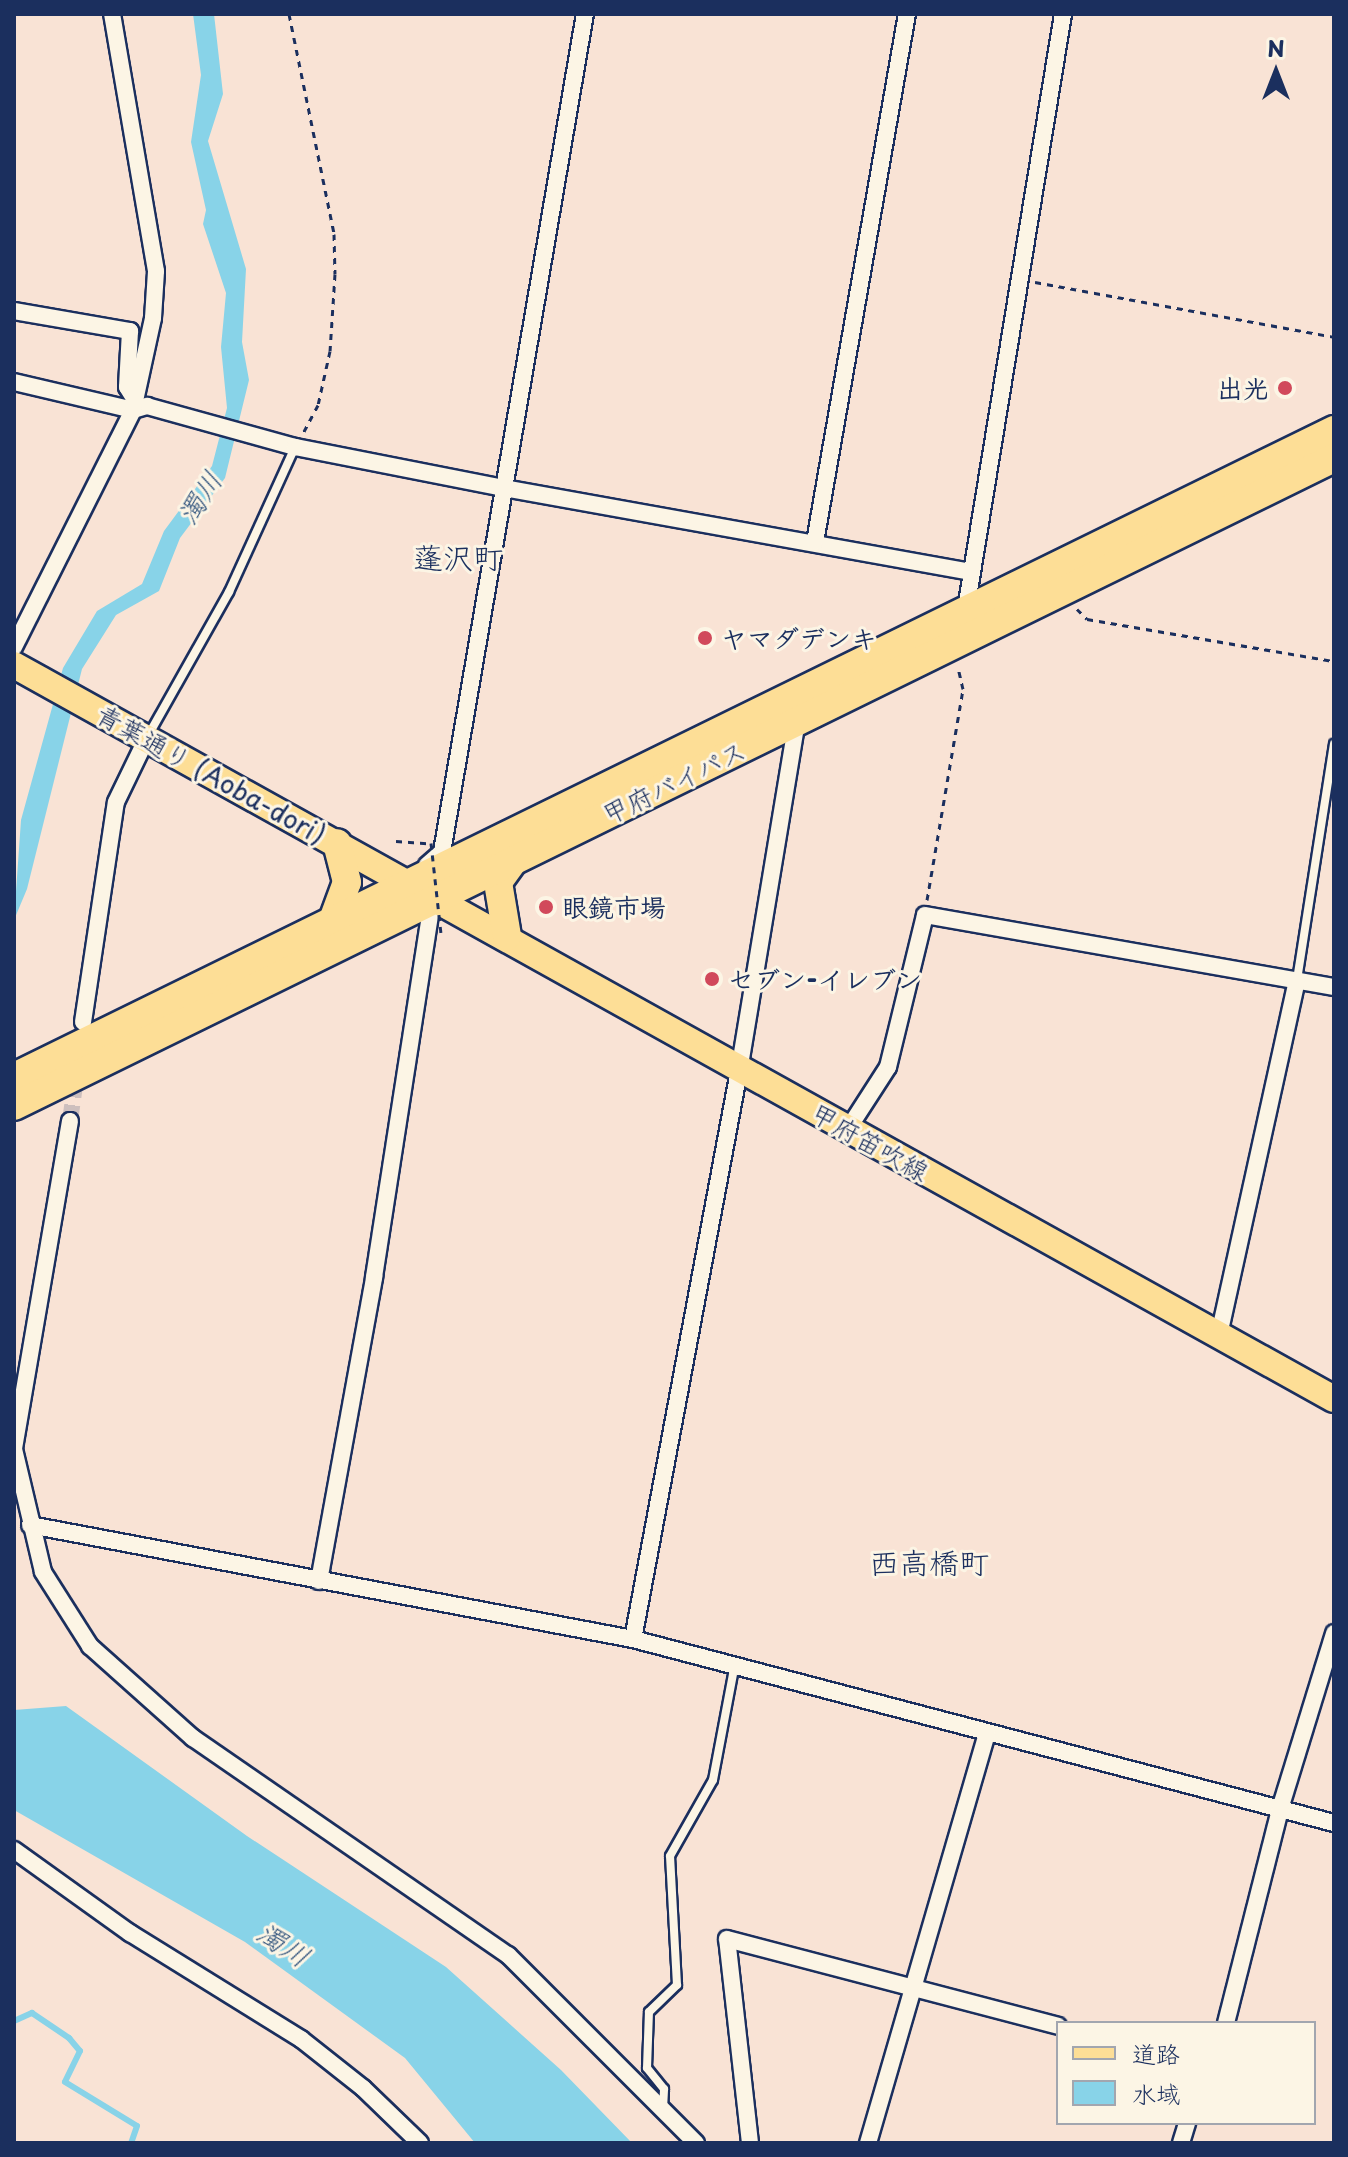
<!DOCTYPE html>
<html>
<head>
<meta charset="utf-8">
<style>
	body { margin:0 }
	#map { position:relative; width:1348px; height:2157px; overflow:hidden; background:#f9e3d5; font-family:"Playpen Sans","Klee One",sans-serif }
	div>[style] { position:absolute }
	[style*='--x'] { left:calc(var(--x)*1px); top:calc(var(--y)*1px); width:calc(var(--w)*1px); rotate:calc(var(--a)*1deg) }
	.water>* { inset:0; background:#88d3e8 }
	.stream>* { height:6px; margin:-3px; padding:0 3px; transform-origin:3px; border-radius:3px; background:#88d3e8 }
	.minor-tunnel>* { height:16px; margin-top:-8px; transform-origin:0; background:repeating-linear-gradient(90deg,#cdbfbd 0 16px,transparent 0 24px) }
	.path>* { height:3px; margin-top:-1.5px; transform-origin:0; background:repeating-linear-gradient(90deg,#1b2f5e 0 6px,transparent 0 12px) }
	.roads { filter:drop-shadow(2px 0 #1b2f5e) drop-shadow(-2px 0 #1b2f5e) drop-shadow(0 2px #1b2f5e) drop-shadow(0 -2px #1b2f5e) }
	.service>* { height:8px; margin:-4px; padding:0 4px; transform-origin:4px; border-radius:4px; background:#fcf5e5 }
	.minor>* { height:16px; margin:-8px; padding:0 8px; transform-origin:8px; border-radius:8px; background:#fcf5e5 }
	.primary>* { height:26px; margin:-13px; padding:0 13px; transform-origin:13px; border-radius:13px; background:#fdde96 }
	.trunk>* { height:28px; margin:-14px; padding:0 14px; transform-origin:14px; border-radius:14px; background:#fdde96 }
	.path-bridge>* { height:3px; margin-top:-1.5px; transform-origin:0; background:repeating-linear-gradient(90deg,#1b2f5e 0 6px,transparent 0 12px) }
	.dots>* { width:22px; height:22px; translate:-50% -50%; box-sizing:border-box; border:4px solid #fcf5e5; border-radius:50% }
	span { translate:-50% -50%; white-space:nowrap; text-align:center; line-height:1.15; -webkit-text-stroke:6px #fcf5e5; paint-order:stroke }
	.poi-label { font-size:26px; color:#1b2f5e; font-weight:700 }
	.right { translate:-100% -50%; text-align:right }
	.left { translate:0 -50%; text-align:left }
	.street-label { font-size:26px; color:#1b2f5e }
	.water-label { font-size:28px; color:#365880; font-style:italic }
	.quarter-label { font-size:30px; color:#1b2f5e }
	.frame { position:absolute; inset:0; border:16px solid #1b2f5e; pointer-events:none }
	.legend { position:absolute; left:1056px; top:2021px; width:260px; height:104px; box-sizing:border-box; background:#fcf5e5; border:2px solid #a2a6af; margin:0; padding:10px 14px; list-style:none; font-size:24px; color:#1b2f5e }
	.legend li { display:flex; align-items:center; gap:16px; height:40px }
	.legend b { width:40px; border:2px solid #a2a6af }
	.north { position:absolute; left:1236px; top:32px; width:80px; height:80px; -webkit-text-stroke:6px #fcf5e5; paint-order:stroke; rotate:0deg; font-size:22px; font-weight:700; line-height:32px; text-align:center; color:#1b2f5e }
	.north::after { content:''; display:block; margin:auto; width:28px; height:36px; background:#1b2f5e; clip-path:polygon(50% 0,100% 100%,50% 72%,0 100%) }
</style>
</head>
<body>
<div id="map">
	<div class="water">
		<i style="clip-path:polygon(193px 14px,214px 14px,223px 94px,208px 141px,246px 269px,242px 342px,249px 380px,225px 478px,180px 538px,159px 591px,116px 615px,82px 669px,27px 889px,14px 920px,21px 820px,63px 668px,97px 611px,142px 584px,164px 531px,212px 466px,227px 408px,221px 347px,226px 293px,203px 224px,206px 210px,191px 142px,201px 75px)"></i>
		<i style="clip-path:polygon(66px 1706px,247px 1836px,446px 1967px,561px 2070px,632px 2143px,475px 2143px,405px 2058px,245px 1942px,14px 1810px,14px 1710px)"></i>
	</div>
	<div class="stream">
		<i style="--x:14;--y:2021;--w:20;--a:-24"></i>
		<i style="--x:32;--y:2013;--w:45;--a:34"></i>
		<i style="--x:69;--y:2038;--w:17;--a:50"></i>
		<i style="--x:80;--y:2051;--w:34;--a:116"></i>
		<i style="--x:65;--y:2082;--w:84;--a:31.4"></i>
		<i style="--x:137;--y:2126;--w:18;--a:109"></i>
	</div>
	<div class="minor-tunnel">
		<i style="--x:70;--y:1121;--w:50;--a:-82"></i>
	</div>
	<div class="path">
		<i style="--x:289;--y:14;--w:225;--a:78.4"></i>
		<i style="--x:334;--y:234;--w:40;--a:88.6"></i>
		<i style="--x:335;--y:274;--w:77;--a:93.7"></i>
		<i style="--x:330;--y:351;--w:55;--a:102.5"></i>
		<i style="--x:318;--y:405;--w:32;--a:118"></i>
		<i style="--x:1035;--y:282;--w:304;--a:10.4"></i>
		<i style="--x:1077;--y:609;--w:14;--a:45"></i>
		<i style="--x:1087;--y:619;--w:251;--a:9.7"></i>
		<i style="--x:396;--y:841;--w:31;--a:4"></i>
		<i style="--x:927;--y:900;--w:214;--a:-80.3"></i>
		<i style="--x:963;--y:689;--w:23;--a:-103"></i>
	</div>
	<div class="roads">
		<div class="service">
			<i style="--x:149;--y:734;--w:163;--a:-60.6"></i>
			<i style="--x:229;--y:592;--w:159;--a:-65.5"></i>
			<i style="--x:1297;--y:980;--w:239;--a:-81.1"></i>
			<i style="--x:663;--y:2109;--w:20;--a:-87"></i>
			<i style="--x:664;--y:2089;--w:27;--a:-129"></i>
			<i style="--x:647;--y:2068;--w:56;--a:-88"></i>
			<i style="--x:649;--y:2012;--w:39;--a:-44"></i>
			<i style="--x:677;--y:1985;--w:129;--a:-93.1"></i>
			<i style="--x:670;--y:1856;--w:87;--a:-60.5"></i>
			<i style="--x:713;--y:1780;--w:118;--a:-79.3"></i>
		</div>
		<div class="minor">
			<i style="--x:14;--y:311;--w:118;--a:9.8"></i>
			<i style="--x:130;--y:331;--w:56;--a:93.1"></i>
			<i style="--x:127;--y:387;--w:15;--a:58"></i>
			<i style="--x:14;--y:382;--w:122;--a:13.2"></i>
			<i style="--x:133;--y:410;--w:15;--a:-16"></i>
			<i style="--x:147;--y:406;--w:154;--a:15.5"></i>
			<i style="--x:295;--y:447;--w:213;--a:11.1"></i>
			<i style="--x:504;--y:488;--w:473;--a:10.2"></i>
			<i style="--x:815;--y:542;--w:536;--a:-80.12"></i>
			<i style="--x:966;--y:609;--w:603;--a:-80.74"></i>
			<i style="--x:14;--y:647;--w:265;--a:-63.3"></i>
			<i style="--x:133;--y:410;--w:94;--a:-77.7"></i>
			<i style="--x:153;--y:318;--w:47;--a:-86.3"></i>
			<i style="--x:156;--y:271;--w:261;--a:-99.7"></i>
			<i style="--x:427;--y:865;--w:20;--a:-41"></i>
			<i style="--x:442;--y:852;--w:850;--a:-80.32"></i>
			<i style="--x:83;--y:1022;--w:222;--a:-81.5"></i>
			<i style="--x:116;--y:802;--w:69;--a:-64.2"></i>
			<i style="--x:70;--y:1121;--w:333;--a:99.7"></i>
			<i style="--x:14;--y:1449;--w:126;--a:76.7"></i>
			<i style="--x:43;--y:1572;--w:88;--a:57.6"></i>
			<i style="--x:90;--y:1646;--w:138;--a:41.8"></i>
			<i style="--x:193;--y:1738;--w:383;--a:34.6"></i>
			<i style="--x:508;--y:1955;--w:266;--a:45"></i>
			<i style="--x:848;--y:1129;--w:74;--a:-57.2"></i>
			<i style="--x:888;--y:1067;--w:156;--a:-76.3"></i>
			<i style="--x:925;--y:915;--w:415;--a:10"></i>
			<i style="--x:1219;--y:1335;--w:363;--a:-77.6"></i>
			<i style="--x:30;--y:1525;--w:614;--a:10.71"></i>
			<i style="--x:633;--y:1639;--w:725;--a:14.71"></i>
			<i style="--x:319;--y:1581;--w:309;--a:-79.7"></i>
			<i style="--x:374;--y:1277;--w:384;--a:-81.2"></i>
			<i style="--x:633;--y:1639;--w:578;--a:-79.43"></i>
			<i style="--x:739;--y:1071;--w:355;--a:-80.6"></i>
			<i style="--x:14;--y:1850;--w:143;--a:35.6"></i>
			<i style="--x:130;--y:1933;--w:201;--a:31.8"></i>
			<i style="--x:301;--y:2039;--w:79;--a:38.3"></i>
			<i style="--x:363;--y:2088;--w:79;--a:44"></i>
			<i style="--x:1226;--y:2023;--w:221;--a:-75.8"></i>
			<i style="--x:1280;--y:1809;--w:184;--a:-72.9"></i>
			<i style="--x:750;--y:2143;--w:205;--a:-96.4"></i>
			<i style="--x:727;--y:1939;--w:342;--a:14.7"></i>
			<i style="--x:868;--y:2143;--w:427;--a:-73.8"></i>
			<i style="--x:1181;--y:2143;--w:21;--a:-73"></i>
		</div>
		<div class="primary">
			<i style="--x:14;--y:665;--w:1510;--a:29.08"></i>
		</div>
		<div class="trunk">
			<i style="--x:333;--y:920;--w:40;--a:-69.8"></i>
			<i style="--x:347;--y:882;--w:40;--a:-104.4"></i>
			<i style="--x:507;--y:936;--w:55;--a:-99.5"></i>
			<i style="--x:498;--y:882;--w:24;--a:-54"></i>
			<i style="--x:14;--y:1077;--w:1470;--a:-26.11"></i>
			<i style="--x:14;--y:1106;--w:1470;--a:-26.15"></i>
		</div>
	</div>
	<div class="path-bridge">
		<i style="--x:431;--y:843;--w:92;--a:83.7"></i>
	</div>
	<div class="dots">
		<i style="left:1285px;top:388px;background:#d1495b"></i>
		<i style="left:705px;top:638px;background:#d1495b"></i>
		<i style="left:546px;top:907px;background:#d1495b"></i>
		<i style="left:712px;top:979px;background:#d1495b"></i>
	</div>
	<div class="poi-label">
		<span class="right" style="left:1269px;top:388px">出光</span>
		<span class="left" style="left:721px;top:638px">ヤマダデンキ</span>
		<span class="left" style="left:562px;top:907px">眼鏡市場</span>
		<span class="left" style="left:728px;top:979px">セブン-イレブン</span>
	</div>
	<div class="street-label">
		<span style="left:211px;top:774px;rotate:29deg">青葉通り (Aoba-dori)</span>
		<span style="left:674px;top:782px;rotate:-26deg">甲府バイパス</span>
		<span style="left:870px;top:1142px;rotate:29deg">甲府笛吹線</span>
	</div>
	<div class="water-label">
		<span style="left:199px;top:497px;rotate:-57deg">濁川</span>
		<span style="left:284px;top:1944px;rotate:33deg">濁川</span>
	</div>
	<div class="quarter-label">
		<span style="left:458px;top:557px">蓬沢町</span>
		<span style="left:929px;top:1562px">西高橋町</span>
	</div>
	<div class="frame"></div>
	<ul class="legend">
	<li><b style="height:10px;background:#fdde96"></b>道路</li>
	<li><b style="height:22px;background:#88d3e8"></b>水域</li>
	</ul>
	<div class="north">N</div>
</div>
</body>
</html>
